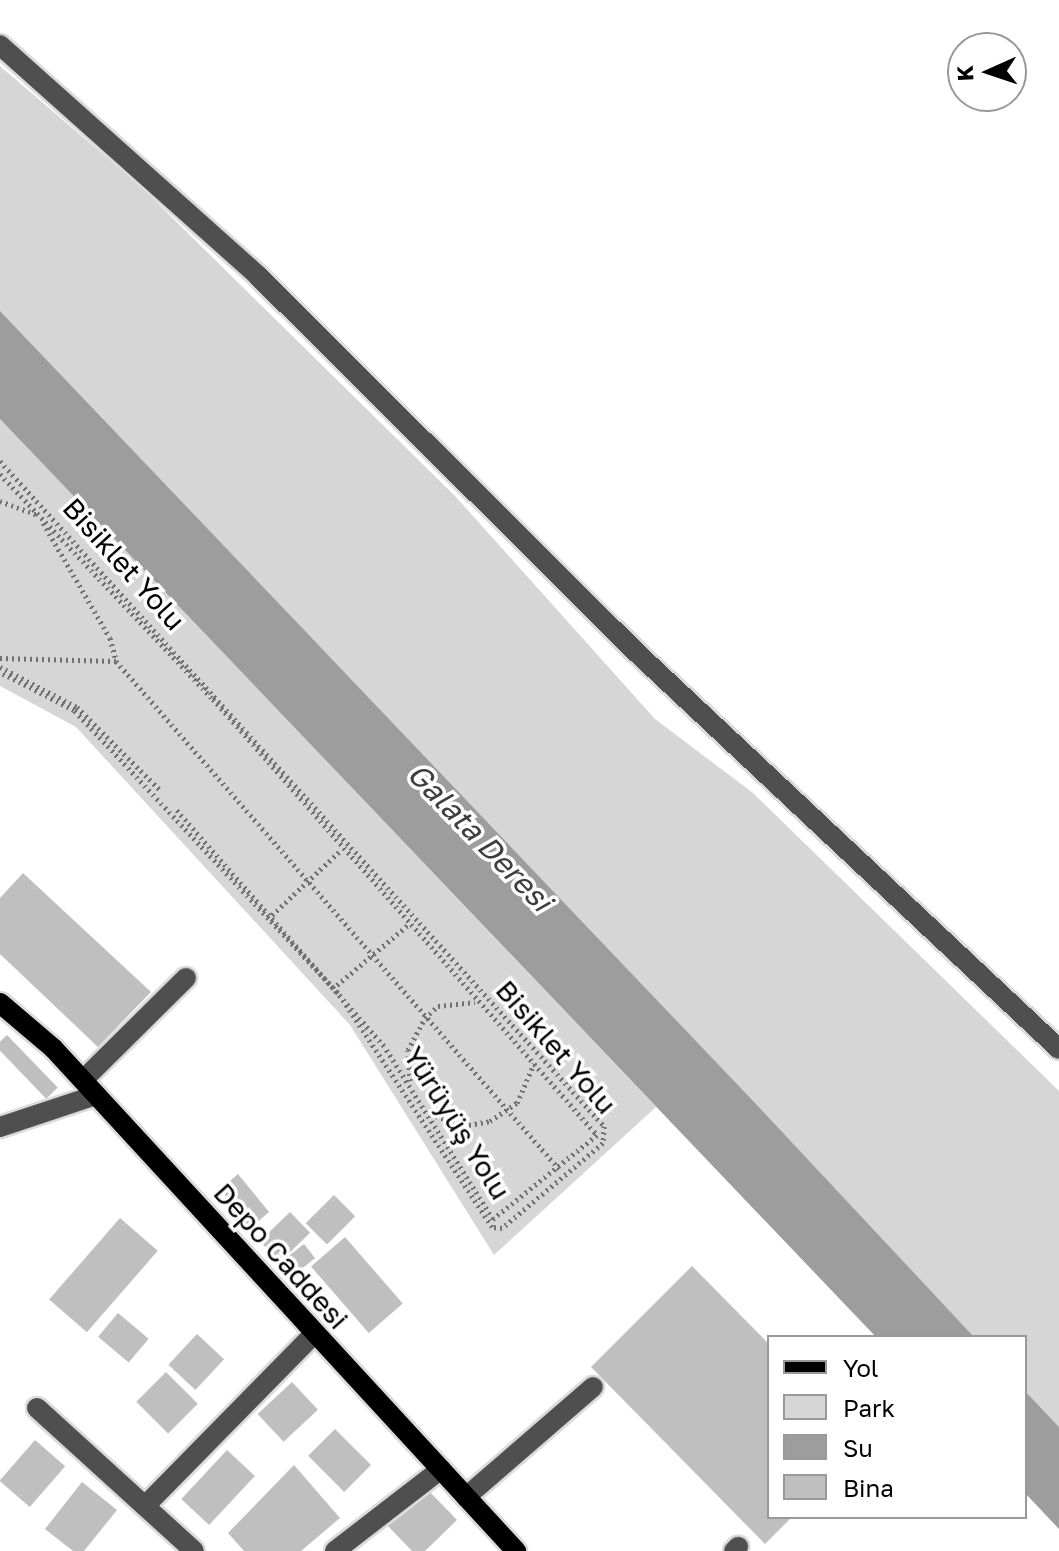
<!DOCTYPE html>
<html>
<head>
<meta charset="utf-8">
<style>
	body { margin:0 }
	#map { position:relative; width:1059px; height:1551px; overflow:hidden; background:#fff; font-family:"Golos Text",sans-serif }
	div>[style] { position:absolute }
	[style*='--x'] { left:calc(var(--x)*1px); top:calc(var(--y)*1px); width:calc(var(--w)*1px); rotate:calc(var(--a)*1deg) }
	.green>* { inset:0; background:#d6d6d6 }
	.water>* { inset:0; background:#9d9d9d }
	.building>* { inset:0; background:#bfbfbf; transform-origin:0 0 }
	.path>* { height:5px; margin-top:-2.5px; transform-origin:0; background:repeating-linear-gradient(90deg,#717171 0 2px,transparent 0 6px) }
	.roads { filter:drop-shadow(2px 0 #dbdbdb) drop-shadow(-2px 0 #dbdbdb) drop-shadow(0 2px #dbdbdb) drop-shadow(0 -2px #dbdbdb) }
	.minor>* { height:20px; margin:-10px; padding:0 10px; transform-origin:10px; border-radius:10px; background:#4f4f4f }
	.major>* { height:20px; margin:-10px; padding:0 10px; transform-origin:10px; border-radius:10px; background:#000 }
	span { translate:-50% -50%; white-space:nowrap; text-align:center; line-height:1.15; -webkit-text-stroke:7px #fff; paint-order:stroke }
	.street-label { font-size:28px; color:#000 }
	.water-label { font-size:30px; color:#3e3e3e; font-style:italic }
	.legend { position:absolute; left:767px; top:1335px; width:260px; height:184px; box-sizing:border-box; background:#fff; border:2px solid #999; margin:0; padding:10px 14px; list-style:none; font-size:24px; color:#000 }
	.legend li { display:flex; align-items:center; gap:16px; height:40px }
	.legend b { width:40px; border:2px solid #999 }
	.north { position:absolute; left:947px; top:32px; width:80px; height:80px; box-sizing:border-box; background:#fff; border:2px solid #999; border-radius:50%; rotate:267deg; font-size:22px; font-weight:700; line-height:32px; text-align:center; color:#000 }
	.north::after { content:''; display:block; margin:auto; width:28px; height:36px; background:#000; clip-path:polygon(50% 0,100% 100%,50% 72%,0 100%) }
</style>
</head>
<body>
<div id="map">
	<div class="green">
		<i style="clip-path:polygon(0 66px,141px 187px,455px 496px,655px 719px,753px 793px,1059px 1091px,1059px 1427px,1025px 1391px,1025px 1337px,974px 1337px,0 311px)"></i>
		<i style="clip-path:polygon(0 419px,656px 1107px,494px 1255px,350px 1025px,76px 727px,0 686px)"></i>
	</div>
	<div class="water">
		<i style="clip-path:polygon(0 311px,754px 1102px,974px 1337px,876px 1337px,0 419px)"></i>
		<i style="clip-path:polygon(1025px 1391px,1059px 1427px,1059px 1529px,1025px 1493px)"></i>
	</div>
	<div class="building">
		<i style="clip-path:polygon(23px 873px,151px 992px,98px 1047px,0 954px,0 898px)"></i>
		<i style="left:7px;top:1035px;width:73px;height:16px;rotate:46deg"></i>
		<i style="clip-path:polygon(238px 1174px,269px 1212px,249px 1229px,221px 1189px)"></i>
		<i style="left:334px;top:1195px;width:30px;height:40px;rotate:45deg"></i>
		<i style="left:290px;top:1212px;width:29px;height:42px;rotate:46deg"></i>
		<i style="left:120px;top:1218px;width:50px;height:108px;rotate:41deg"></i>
		<i style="left:345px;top:1237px;width:88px;height:45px;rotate:49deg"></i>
		<i style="left:304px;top:1244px;width:18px;height:27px;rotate:52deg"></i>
		<i style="clip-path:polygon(692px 1266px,769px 1344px,769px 1517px,792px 1517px,765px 1544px,591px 1367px)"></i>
		<i style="left:118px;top:1313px;width:40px;height:31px;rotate:40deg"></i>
		<i style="left:197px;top:1334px;width:37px;height:42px;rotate:43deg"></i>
		<i style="left:166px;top:1372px;width:45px;height:42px;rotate:45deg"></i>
		<i style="left:292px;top:1382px;width:38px;height:47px;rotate:47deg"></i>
		<i style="left:335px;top:1429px;width:51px;height:38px;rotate:45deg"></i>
		<i style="left:35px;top:1440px;width:40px;height:54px;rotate:41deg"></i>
		<i style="left:227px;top:1450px;width:38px;height:67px;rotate:43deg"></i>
		<i style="clip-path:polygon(294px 1465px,340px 1518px,301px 1551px,244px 1551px,228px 1533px)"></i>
		<i style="clip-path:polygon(82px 1482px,117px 1510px,84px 1551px,73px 1551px,45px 1529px)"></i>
		<i style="clip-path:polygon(425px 1487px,457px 1520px,425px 1551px,412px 1551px,386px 1524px)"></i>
	</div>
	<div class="path">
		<i style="--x:0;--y:461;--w:898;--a:47.75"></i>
		<i style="--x:604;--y:1126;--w:17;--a:93"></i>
		<i style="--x:603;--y:1143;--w:132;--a:139.9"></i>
		<i style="--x:502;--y:1228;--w:10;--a:-174"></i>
		<i style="--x:492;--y:1227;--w:280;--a:-123.3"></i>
		<i style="--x:338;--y:993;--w:387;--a:-133"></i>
		<i style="--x:74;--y:710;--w:83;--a:-152.8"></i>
		<i style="--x:0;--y:474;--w:310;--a:46.6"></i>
		<i style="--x:213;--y:699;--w:581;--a:48.63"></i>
		<i style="--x:597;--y:1135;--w:134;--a:141.1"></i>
		<i style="--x:493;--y:1219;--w:204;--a:-122.2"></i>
		<i style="--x:384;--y:1046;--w:315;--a:-131.3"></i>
		<i style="--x:0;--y:501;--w:40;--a:20.2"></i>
		<i style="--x:43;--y:523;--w:133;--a:59.8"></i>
		<i style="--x:110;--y:638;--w:24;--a:75"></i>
		<i style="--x:116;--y:661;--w:674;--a:48.91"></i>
		<i style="--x:0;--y:658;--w:116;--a:1.5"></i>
		<i style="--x:0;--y:667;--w:87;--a:27.5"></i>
		<i style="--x:77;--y:707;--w:120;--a:45"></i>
		<i style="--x:272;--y:915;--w:95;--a:-43.3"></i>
		<i style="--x:337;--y:985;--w:93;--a:-40.2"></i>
		<i style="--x:410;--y:1081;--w:31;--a:-94"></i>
		<i style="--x:408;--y:1050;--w:36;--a:-62"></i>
		<i style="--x:425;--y:1018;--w:18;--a:-43"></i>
		<i style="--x:438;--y:1006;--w:37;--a:-6"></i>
		<i style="--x:430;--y:1114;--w:35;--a:20"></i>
		<i style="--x:463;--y:1126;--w:27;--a:-10"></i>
		<i style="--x:490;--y:1121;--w:32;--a:-34"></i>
		<i style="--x:517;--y:1103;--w:43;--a:-66.4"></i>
	</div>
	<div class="roads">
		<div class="minor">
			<i style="--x:0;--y:45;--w:346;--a:41.8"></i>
			<i style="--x:258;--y:276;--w:533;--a:44.85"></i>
			<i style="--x:636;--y:652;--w:580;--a:43.18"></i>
			<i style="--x:83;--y:1080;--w:145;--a:-44.7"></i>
			<i style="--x:0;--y:1127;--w:101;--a:-18.4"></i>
			<i style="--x:37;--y:1408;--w:212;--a:42.3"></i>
			<i style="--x:466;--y:1497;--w:168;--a:-40.9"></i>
			<i style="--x:145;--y:1506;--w:241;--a:-45.5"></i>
			<i style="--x:335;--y:1551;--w:134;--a:-37.7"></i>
			<i style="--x:734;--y:1551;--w:6;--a:-45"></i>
		</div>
		<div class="major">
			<i style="--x:0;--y:1003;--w:70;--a:40.3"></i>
			<i style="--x:53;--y:1048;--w:684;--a:47.37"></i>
		</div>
	</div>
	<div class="street-label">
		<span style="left:124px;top:564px;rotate:48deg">Bisiklet Yolu</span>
		<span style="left:556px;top:1047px;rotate:49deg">Bisiklet Yolu</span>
		<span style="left:457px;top:1123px;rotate:58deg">Yürüyüş Yolu</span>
		<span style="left:281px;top:1256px;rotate:48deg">Depo Caddesi</span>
	</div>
	<div class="water-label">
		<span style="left:480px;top:837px;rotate:46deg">Galata Deresi</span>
	</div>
	<ul class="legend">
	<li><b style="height:10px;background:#000"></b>Yol</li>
	<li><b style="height:22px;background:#d6d6d6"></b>Park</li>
	<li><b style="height:22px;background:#9d9d9d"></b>Su</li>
	<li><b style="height:22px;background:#bfbfbf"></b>Bina</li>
	</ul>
	<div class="north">K</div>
</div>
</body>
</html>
